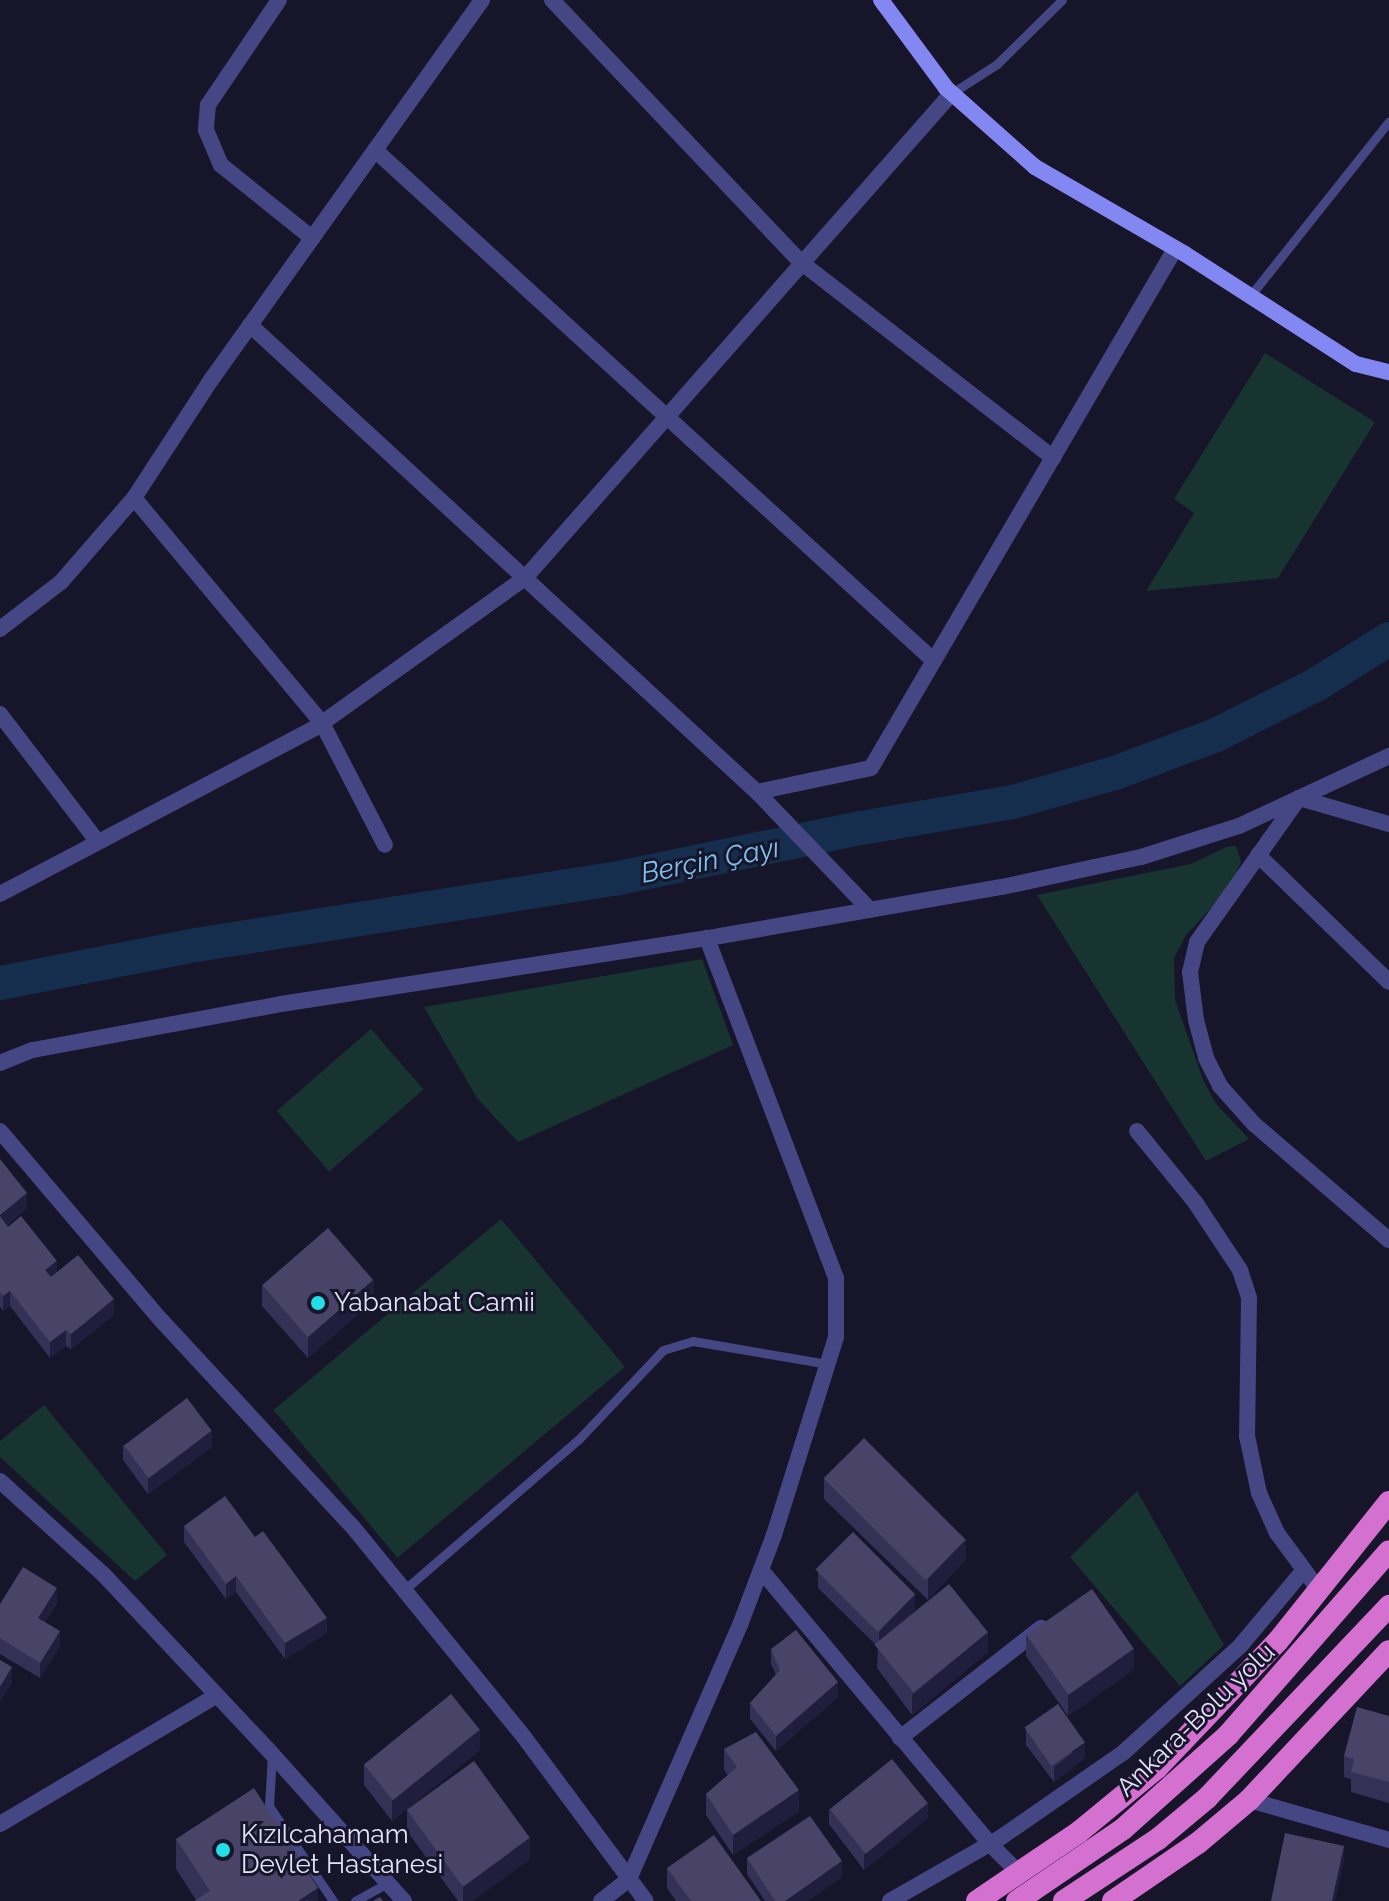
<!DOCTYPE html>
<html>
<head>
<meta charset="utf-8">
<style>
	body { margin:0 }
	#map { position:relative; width:1389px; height:1901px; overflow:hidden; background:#17152a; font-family:Raleway,sans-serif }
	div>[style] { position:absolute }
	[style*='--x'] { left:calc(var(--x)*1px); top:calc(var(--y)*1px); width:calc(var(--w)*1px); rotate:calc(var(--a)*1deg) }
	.green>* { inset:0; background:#183431; transform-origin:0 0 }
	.river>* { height:34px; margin:-17px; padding:0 17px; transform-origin:17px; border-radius:17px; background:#162e4d }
	.service>* { height:9px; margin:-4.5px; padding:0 4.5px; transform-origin:4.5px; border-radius:4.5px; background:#454684 }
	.minor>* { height:16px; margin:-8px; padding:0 8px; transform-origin:8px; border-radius:8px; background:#454684 }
	.tertiary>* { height:16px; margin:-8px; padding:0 8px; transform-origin:8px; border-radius:8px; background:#454684 }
	.secondary>* { height:16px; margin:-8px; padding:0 8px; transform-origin:8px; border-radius:8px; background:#8387f1 }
	.trunk>* { height:22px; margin:-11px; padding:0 11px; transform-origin:11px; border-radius:11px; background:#d470d0 }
	.wall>* { inset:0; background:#353056 }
	.shaded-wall>* { inset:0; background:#211d3d }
	.building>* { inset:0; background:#484367; transform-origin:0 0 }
	.dots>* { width:22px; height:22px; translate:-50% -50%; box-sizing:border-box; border:4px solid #17152a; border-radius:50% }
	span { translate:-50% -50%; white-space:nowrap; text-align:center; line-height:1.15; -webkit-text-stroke:6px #17152a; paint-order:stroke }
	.poi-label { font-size:26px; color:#e3e1fc }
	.left { translate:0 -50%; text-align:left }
	.street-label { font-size:26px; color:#e3e1fc }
	.water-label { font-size:28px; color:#7bc1f0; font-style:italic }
</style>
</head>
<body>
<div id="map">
	<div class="green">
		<i style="clip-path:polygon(1265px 353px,1375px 422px,1278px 578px,1146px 591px,1194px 513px,1174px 499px)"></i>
		<i style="clip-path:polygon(1236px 846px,1241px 862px,1228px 890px,1186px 935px,1174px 958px,1175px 1000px,1204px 1082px,1216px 1104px,1249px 1139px,1206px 1161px,1037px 895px,1191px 864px,1226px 847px)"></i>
		<i style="clip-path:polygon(702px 959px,733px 1045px,518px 1142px,477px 1098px,424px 1007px)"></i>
		<i style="left:371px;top:1029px;width:80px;height:125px;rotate:49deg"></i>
		<i style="left:501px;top:1219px;width:193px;height:297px;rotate:50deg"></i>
		<i style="clip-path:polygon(44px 1405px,167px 1555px,135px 1581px,0 1457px,0 1441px)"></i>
		<i style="clip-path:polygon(1137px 1491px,1224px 1645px,1180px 1686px,1070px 1557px)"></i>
	</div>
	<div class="river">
		<i style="--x:0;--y:983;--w:200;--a:-11"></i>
		<i style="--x:196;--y:945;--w:423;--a:-9"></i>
		<i style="--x:614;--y:879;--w:252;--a:-11.7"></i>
		<i style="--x:861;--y:828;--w:154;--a:-9.7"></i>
		<i style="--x:1013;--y:802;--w:106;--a:-15.9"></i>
		<i style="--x:1115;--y:773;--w:108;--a:-20.6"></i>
		<i style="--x:1216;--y:735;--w:113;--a:-26.8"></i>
		<i style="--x:1317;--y:684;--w:85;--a:-32"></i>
	</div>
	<div class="service">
		<i style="--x:952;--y:93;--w:54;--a:-32.8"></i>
		<i style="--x:997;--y:64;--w:91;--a:-44.6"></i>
		<i style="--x:1250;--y:296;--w:223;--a:-51.5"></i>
		<i style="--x:404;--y:1590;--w:230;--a:-40.8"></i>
		<i style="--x:578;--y:1440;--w:124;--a:-46.6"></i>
		<i style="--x:663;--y:1350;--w:31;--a:-17"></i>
		<i style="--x:693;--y:1341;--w:136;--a:9.7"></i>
		<i style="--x:272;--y:1754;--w:52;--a:93.3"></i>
		<i style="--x:269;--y:1806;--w:115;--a:56"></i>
		<i style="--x:355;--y:1901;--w:38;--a:-29"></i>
	</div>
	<div class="minor">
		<i style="--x:279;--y:0;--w:127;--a:124.1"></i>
		<i style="--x:208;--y:105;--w:25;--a:95"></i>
		<i style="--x:206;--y:130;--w:38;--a:67"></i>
		<i style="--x:221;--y:165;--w:117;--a:38.7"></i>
		<i style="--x:552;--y:0;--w:363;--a:46.5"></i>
		<i style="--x:802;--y:263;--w:318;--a:37.8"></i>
		<i style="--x:375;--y:150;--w:757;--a:42.43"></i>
		<i style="--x:250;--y:325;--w:689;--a:42.65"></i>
		<i style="--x:757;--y:792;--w:163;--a:46.2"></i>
		<i style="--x:134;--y:498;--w:293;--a:50.1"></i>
		<i style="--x:322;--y:723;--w:137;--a:62.7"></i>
		<i style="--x:0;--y:714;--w:161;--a:52.6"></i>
		<i style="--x:757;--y:792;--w:116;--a:-11.9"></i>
		<i style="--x:871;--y:768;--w:601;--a:-59.64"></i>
		<i style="--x:1389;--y:824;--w:94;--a:-163.9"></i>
		<i style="--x:1299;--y:798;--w:176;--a:125.3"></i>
		<i style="--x:1197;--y:942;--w:31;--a:103"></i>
		<i style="--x:1190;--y:972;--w:48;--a:82.9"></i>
		<i style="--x:1196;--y:1020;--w:39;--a:75"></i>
		<i style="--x:1206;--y:1058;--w:31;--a:63"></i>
		<i style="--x:1220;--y:1086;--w:51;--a:48.2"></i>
		<i style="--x:1254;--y:1124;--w:178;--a:40.7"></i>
		<i style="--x:1258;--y:855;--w:182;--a:44.1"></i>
		<i style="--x:0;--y:894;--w:360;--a:-27.8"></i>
		<i style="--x:318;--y:726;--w:254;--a:-35.6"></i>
		<i style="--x:525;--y:578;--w:646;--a:-48.64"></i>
		<i style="--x:0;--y:1131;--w:248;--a:49.6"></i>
		<i style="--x:161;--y:1320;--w:281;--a:47.2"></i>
		<i style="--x:352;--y:1526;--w:272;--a:50.8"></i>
		<i style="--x:524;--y:1737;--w:204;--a:53.4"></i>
		<i style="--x:1137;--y:1131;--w:92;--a:50.8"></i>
		<i style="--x:1195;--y:1202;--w:82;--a:56.5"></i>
		<i style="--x:1240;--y:1270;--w:29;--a:72"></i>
		<i style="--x:1249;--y:1298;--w:138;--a:90.8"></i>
		<i style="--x:1247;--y:1436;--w:58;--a:78.1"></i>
		<i style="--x:1259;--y:1493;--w:44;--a:65.8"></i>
		<i style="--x:1277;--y:1533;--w:71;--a:53.6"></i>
		<i style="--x:761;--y:1570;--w:357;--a:50.1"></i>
		<i style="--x:990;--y:1844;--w:42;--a:45"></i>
		<i style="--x:900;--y:1738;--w:179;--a:-38"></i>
		<i style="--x:1249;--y:1800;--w:146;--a:15.9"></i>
		<i style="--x:0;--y:1824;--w:252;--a:-30.7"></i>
		<i style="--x:601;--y:1901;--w:36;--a:-38"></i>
		<i style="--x:629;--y:1879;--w:277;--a:-66.4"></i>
		<i style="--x:740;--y:1625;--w:96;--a:-69.3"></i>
		<i style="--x:774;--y:1535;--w:207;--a:-72.6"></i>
		<i style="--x:836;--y:1337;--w:59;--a:-90"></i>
		<i style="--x:836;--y:1278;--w:364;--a:-110.8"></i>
		<i style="--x:890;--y:1901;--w:127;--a:-29.8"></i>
		<i style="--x:1000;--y:1838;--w:151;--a:-34.7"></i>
		<i style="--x:1124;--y:1752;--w:159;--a:-42.4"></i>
		<i style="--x:1241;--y:1645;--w:97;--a:-50"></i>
	</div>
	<div class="tertiary">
		<i style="--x:0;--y:629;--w:77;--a:-37.6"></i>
		<i style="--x:61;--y:582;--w:111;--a:-49"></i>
		<i style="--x:134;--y:498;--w:141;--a:-56.9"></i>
		<i style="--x:211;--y:380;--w:467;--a:-54.5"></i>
		<i style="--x:0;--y:1063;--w:35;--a:-22"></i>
		<i style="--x:33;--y:1050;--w:252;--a:-10.5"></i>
		<i style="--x:281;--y:1004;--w:444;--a:-8.8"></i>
		<i style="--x:720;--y:936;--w:286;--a:-9.9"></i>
		<i style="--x:1002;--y:887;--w:142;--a:-12.2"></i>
		<i style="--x:1141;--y:857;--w:103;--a:-17.6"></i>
		<i style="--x:1239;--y:826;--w:166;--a:-25"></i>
		<i style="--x:0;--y:1481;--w:140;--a:42.1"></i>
		<i style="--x:104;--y:1575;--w:245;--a:46.8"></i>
		<i style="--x:272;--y:1754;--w:198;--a:48.1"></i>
	</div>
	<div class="secondary">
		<i style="--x:881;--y:0;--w:109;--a:53.5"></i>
		<i style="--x:946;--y:88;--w:119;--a:41.6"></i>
		<i style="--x:1035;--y:167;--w:173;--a:30.1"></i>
		<i style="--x:1185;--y:254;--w:203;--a:32.8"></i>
		<i style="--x:1356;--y:364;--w:34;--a:14"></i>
	</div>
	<div class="trunk">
		<i style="--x:977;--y:1901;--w:123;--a:-34.1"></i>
		<i style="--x:1079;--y:1832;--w:101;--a:-39.4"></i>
		<i style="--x:1157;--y:1768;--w:175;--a:-46.4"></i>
		<i style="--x:1278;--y:1641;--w:178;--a:-51.4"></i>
		<i style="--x:1017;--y:1901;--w:128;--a:-34.2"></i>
		<i style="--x:1123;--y:1829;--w:141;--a:-41.8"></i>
		<i style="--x:1228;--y:1735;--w:244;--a:-48.8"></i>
		<i style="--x:1064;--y:1901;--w:113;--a:-33.4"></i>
		<i style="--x:1158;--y:1839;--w:64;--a:-39.9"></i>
		<i style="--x:1207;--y:1798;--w:265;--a:-46.5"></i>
		<i style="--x:1113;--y:1901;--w:103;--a:-34.3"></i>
		<i style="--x:1198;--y:1843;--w:67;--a:-40.1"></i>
		<i style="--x:1249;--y:1800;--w:204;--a:-46.8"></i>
	</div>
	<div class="wall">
		<i style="clip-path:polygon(0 1159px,27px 1208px,7px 1225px,57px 1272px,114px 1315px,71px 1349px,66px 1346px,50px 1358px,10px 1306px,3px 1311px,0 1307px)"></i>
		<i style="clip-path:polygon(262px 1285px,374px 1300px,308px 1358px,262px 1306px)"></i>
		<i style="clip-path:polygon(123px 1445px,212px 1447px,148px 1494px,123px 1460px)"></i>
		<i style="clip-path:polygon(824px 1478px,966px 1559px,928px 1600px,824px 1499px)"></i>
		<i style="clip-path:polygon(184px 1526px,327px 1633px,285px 1659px,236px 1592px,226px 1599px,184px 1542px)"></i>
		<i style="clip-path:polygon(818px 1572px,915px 1610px,889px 1637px,988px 1652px,912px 1715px,877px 1668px,878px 1647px,818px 1588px)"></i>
		<i style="clip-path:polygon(57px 1603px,45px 1622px,60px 1646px,40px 1678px,0 1654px,0 1604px)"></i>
		<i style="clip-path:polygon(1026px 1635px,1134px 1669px,1068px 1716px,1026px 1656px)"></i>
		<i style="clip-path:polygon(771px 1649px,838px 1697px,776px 1751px,750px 1719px,750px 1703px,776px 1675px,771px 1664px)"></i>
		<i style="clip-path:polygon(1389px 1716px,1389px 1803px,1351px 1792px,1351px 1779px,1344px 1777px,1344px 1756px)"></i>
		<i style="clip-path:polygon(1026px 1729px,1085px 1758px,1054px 1782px,1026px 1745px)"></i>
		<i style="clip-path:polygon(724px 1749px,799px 1811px,733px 1855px,706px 1815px,706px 1794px,728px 1775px,724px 1770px)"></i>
		<i style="clip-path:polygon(480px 1750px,392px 1821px,364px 1785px,364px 1764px)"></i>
		<i style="clip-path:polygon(829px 1809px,928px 1818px,864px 1870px,829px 1824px)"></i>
		<i style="clip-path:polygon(407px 1810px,530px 1859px,472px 1901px,458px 1901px,407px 1831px)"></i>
		<i style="clip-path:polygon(176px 1839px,318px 1901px,196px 1900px,176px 1869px)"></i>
		<i style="clip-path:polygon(747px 1858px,842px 1877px,807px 1901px,765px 1901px,747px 1874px)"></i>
		<i style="clip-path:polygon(667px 1868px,761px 1901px,676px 1901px,667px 1888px)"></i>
	</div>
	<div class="shaded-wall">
		<i style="clip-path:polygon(27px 1193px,27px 1208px,0 1230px,0 1215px)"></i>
		<i style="clip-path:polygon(57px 1261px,57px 1276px,45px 1285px,45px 1270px)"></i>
		<i style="clip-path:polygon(374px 1280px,374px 1300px,308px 1358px,308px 1337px)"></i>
		<i style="clip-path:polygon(10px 1291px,10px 1306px,3px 1311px,3px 1296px)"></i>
		<i style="clip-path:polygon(114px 1299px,114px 1315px,71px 1349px,71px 1334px)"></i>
		<i style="clip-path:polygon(66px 1330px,66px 1346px,50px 1358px,50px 1342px)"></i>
		<i style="clip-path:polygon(212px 1431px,212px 1447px,148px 1494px,148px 1478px)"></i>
		<i style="clip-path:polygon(966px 1539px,966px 1559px,928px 1600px,928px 1579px)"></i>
		<i style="clip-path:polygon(236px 1576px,236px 1592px,226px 1599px,226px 1584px)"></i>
		<i style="clip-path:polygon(57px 1588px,57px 1603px,38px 1633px,38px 1618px)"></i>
		<i style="clip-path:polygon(915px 1594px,915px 1610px,879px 1647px,879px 1632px)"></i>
		<i style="clip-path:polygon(327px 1618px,327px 1633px,285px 1659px,285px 1643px)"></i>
		<i style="clip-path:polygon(60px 1631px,60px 1646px,40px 1678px,40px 1663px)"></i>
		<i style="clip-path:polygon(988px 1632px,988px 1652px,912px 1715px,912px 1695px)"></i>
		<i style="clip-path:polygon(1134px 1649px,1134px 1669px,1068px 1716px,1068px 1695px)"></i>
		<i style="clip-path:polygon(12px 1667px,12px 1683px,0 1702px,0 1687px)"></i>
		<i style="clip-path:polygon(838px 1682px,838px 1697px,776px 1751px,776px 1736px)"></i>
		<i style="clip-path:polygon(480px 1730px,480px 1750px,392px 1821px,392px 1800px)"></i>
		<i style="clip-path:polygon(1085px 1743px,1085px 1758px,1054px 1782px,1054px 1767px)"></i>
		<i style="clip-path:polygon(799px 1790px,799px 1811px,733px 1855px,733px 1835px)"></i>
		<i style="clip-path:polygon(928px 1803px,928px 1818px,864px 1870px,864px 1854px)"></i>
		<i style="clip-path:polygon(530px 1838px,530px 1859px,472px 1901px,463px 1901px,463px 1887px)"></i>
		<i style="clip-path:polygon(1344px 1846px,1344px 1861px,1335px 1901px,1332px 1901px)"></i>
		<i style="clip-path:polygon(842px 1861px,842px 1877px,807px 1901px,785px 1901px)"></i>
		<i style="clip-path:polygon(318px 1888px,318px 1901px,298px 1901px)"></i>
	</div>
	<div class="building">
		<i style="clip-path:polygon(0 1159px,27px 1193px,0 1215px)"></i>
		<i style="clip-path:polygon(0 1216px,8px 1227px,21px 1216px,57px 1261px,45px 1270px,51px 1277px,78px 1255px,114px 1299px,71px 1334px,66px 1330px,50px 1342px,10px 1291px,3px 1296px,0 1292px)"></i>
		<i style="left:328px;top:1228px;width:69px;height:87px;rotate:49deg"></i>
		<i style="left:187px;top:1398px;width:41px;height:79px;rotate:53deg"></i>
		<i style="left:864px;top:1438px;width:144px;height:57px;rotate:45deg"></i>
		<i style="clip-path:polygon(225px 1496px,255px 1537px,263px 1531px,327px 1618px,285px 1643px,236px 1576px,226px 1584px,184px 1526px)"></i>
		<i style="left:853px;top:1532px;width:88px;height:53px;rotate:45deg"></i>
		<i style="clip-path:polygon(23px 1567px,57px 1588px,38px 1618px,60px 1631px,40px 1663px,0 1638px,0 1604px)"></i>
		<i style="left:949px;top:1584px;width:62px;height:96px;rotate:51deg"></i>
		<i style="left:1092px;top:1589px;width:73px;height:80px;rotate:55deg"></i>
		<i style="clip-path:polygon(796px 1630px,838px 1682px,776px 1736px,750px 1703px,780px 1670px,771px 1649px)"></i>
		<i style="clip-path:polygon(0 1660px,12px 1667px,0 1687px)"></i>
		<i style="left:451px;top:1694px;width:46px;height:112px;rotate:51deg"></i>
		<i style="left:1058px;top:1704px;width:47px;height:41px;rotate:55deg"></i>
		<i style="clip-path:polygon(1357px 1707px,1389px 1716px,1389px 1782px,1351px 1772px,1354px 1759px,1344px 1756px)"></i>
		<i style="clip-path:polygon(756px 1732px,799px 1790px,733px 1835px,706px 1794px,737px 1767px,724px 1749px)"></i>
		<i style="left:892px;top:1759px;width:57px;height:80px;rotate:51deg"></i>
		<i style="left:474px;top:1761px;width:95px;height:83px;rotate:54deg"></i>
		<i style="clip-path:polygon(254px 1788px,318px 1888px,298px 1901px,194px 1901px,210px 1891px,176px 1839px)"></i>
		<i style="clip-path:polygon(810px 1816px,842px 1861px,785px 1901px,775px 1901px,747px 1858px)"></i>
		<i style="clip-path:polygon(1285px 1833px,1344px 1846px,1332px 1901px,1271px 1901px)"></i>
		<i style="clip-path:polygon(714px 1835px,761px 1901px,691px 1901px,667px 1868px)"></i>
		<i style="clip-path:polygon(380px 1897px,383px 1901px,373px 1901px)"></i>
	</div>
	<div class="dots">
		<i style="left:318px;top:1303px;background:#23dee6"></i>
		<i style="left:223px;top:1850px;background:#23dee6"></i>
	</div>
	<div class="poi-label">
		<span class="left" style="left:334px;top:1303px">Yabanabat Camii</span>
		<span class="left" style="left:241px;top:1850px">Kızılcahamam<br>Devlet Hastanesi</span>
	</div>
	<div class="street-label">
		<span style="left:1196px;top:1720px;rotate:-44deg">Ankara-Bolu yolu</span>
	</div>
	<div class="water-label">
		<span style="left:710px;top:861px;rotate:-11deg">Berçin Çayı</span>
	</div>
</div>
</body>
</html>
